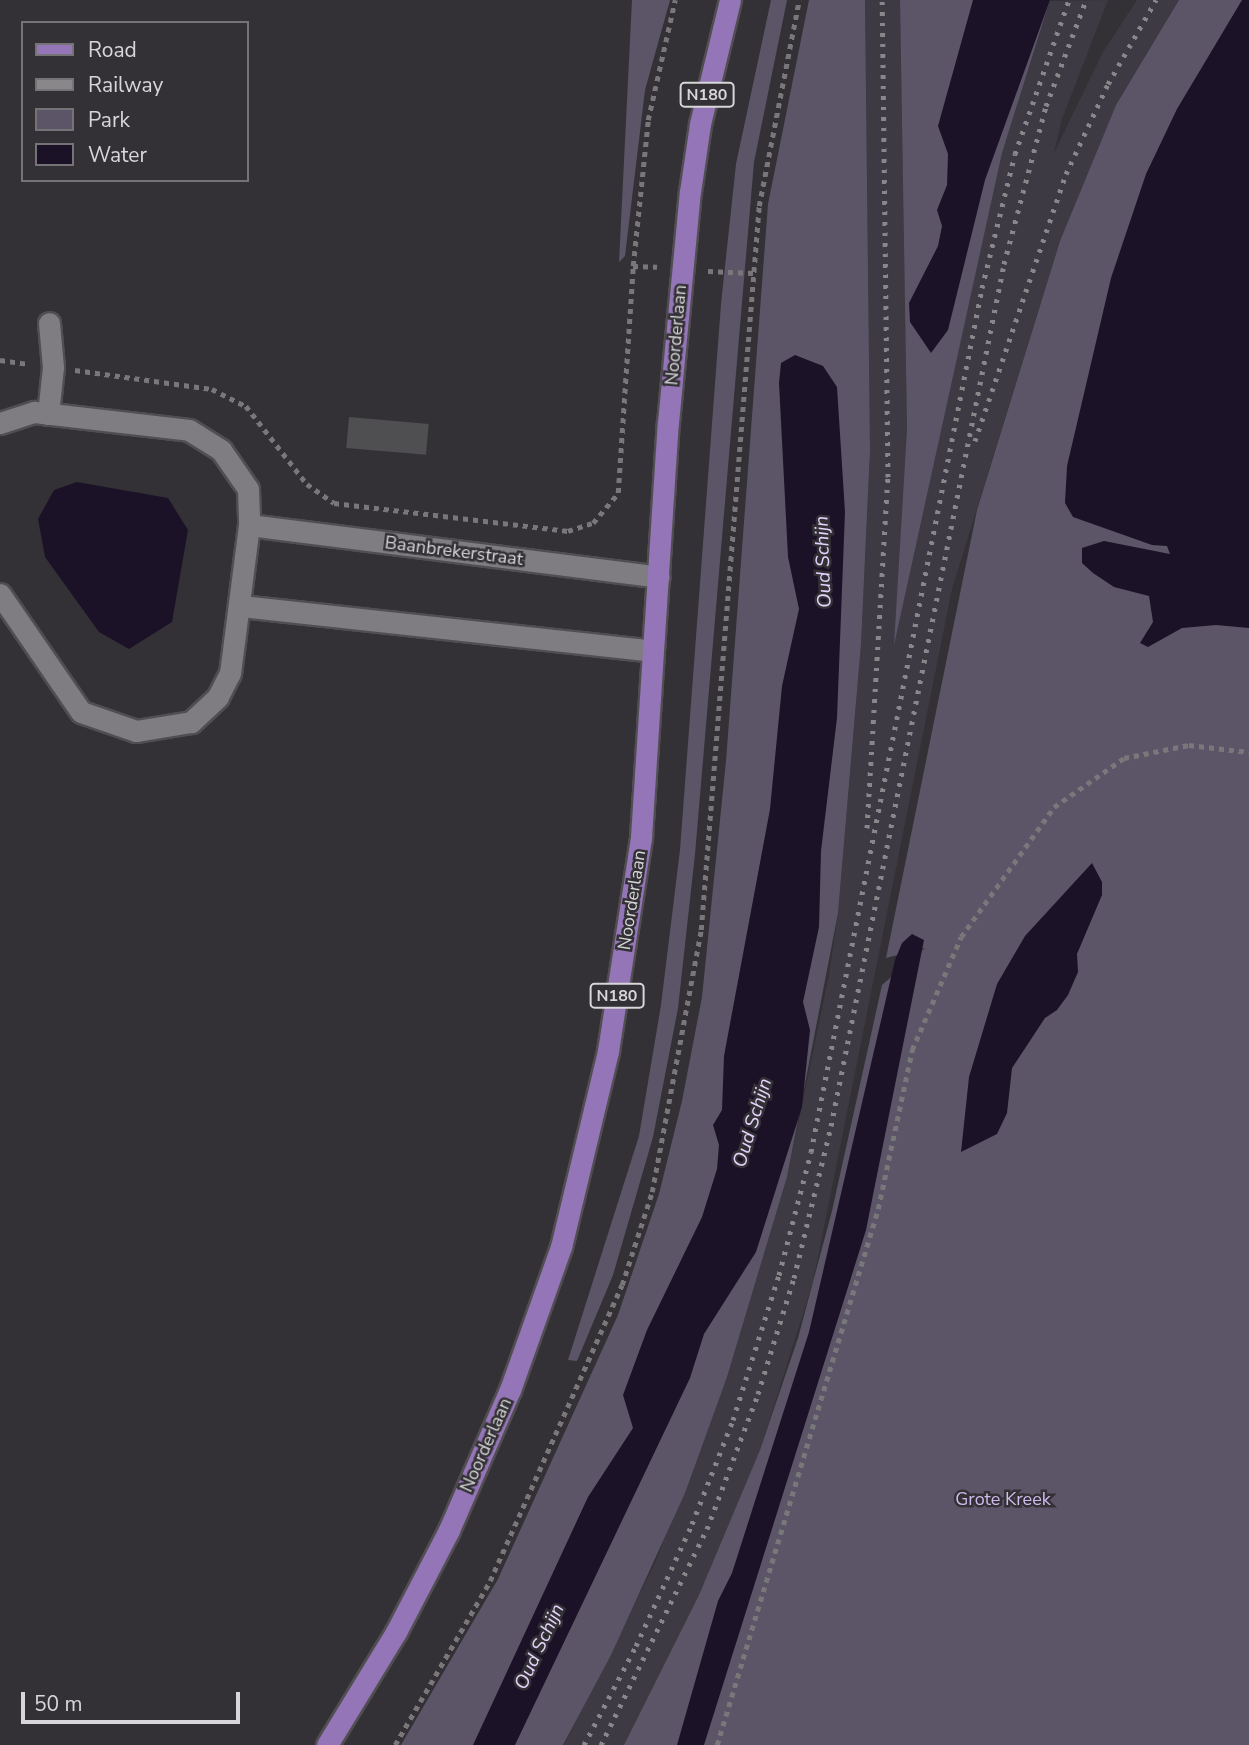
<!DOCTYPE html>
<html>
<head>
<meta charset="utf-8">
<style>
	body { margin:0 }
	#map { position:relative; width:1249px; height:1745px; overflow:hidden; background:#333135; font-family:"Nunito Sans",sans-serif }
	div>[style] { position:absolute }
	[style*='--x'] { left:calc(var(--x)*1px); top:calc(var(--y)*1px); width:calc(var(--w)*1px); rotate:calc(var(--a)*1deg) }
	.built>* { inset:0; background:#3d3a43 }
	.green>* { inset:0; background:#5c5568 }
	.water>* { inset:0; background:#1b1227 }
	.building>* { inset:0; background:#4f4e51; transform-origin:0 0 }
	.path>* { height:4.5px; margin-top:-2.25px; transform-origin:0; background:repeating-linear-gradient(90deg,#79777a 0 5px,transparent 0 10px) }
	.roads { filter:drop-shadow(2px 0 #504e51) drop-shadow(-2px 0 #504e51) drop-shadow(0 2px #504e51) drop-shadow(0 -2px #504e51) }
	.minor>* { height:21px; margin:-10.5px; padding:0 10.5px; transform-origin:10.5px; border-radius:10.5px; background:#7f7d81 }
	.major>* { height:21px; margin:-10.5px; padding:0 10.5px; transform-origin:10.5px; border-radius:10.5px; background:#9475b8 }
	.rail>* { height:5px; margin-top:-2.5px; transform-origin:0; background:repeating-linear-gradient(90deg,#89878a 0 3.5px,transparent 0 10.5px) }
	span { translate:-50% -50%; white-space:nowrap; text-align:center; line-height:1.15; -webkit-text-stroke:5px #333135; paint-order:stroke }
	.shield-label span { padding:2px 5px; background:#333135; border:2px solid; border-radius:5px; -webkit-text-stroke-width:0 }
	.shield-label { font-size:16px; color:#d7d6d8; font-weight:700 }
	.street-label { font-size:18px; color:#d7d6d8 }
	.park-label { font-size:18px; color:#cfbbed }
	.water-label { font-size:19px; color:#e4d4fd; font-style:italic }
	.legend { position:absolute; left:21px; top:21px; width:228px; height:161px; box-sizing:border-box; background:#333135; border:2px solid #757376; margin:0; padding:9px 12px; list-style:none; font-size:21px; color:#d7d6d8 }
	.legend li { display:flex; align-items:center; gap:14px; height:35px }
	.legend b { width:35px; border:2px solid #757376 }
	.scale { position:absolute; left:21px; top:1692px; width:219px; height:32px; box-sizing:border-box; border:4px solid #d7d6d8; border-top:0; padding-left:9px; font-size:21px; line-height:24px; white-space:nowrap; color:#d7d6d8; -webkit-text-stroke:5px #333135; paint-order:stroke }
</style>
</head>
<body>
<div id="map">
	<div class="built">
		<i style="clip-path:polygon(865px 0,900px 0,907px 429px,895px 637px,1002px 153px,1050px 1px,1108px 0,1062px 119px,1054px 153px,1103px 52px,1137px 0,1179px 0,1116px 105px,1060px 241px,952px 589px,813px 1282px,760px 1450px,699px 1595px,624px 1745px,564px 1745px,655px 1563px,727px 1377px,787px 1177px,829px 975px,838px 913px,861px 644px,870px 454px)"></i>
	</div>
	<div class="green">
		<i style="clip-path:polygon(632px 0,670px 0,645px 90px,625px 256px,619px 262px)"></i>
		<i style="clip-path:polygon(771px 0,787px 0,754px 162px,695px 854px,678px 1008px,653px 1137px,613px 1275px,577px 1361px,568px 1360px,639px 1136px,661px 1005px,680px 850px,721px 304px,736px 164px)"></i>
		<i style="clip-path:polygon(809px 0,865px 0,870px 451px,861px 644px,838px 913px,787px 1177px,727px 1377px,685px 1493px,611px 1655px,563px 1745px,401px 1745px,498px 1579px,618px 1315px,659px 1194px,682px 1101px,702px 997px,726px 761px,768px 204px)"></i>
		<i style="clip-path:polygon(900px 0,1050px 0,1002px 153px,894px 645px,907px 429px)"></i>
		<i style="clip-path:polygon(1179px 0,1249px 0,1249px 1745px,624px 1745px,699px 1595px,760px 1450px,798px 1338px,832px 1211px,882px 985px,925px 948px,886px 958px,977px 510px,1060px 241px,1116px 105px)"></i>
	</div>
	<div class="water">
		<i style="clip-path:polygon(973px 0,1050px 0,985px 180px,948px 330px,931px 353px,910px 322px,909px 303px,938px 246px,942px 226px,937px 210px,947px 185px,948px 154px,938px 126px)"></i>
		<i style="clip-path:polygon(1242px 0,1249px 0,1249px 628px,1216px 625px,1182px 628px,1148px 647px,1140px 643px,1153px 622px,1149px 596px,1114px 587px,1093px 573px,1082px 563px,1082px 548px,1104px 541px,1170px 554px,1167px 546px,1152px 545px,1073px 517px,1065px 503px,1067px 466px,1111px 278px,1146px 174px,1177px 109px)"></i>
		<i style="clip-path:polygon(795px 355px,823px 366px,837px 387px,845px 512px,837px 718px,821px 851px,819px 927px,803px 1002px,810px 1030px,802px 1107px,756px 1252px,704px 1334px,690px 1378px,515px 1745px,473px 1745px,588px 1497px,633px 1428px,623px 1395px,647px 1330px,702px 1217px,717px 1169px,719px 1145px,713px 1125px,722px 1110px,724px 1056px,770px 809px,782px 686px,799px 609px,788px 557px,779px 383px,781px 363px)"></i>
		<i style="clip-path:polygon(77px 482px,168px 498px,188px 530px,172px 622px,129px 649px,99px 632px,45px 557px,38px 519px,54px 490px)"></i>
		<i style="clip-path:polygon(1092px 863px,1102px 882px,1102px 895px,1077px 954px,1078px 972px,1068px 995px,1057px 1010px,1045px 1018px,1012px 1068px,1007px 1113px,997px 1134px,961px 1152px,969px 1077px,997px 984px,1025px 936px)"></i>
		<i style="clip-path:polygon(912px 934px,924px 940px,866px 1230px,704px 1745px,677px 1745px,718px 1601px,732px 1573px,809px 1332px,895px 960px,902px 943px)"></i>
	</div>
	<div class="building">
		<i style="left:349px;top:417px;width:80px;height:31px;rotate:5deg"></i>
	</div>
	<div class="path">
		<i style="--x:633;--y:266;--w:147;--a:-84.1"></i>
		<i style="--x:648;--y:120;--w:123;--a:-77.3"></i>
		<i style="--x:708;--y:271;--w:45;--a:2.5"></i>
		<i style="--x:0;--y:360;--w:28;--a:8"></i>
		<i style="--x:75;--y:370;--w:138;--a:7.9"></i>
		<i style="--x:212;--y:389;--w:38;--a:27"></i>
		<i style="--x:246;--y:406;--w:99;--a:52"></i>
		<i style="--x:307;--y:484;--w:33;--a:35"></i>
		<i style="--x:334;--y:503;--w:236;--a:6.8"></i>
		<i style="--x:568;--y:531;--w:26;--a:-18"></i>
		<i style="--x:593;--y:523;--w:39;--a:-50"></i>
		<i style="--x:618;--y:493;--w:227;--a:-86.2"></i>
		<i style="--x:633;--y:266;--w:24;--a:2"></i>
		<i style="--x:395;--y:1745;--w:190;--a:-59.9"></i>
		<i style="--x:490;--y:1581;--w:324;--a:-66"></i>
		<i style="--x:622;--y:1285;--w:98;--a:-72.1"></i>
		<i style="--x:652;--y:1192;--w:267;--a:-79.4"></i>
		<i style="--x:701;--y:930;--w:726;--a:-85.42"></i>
		<i style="--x:759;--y:206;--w:210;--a:-79"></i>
		<i style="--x:717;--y:1745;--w:560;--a:-73.28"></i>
		<i style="--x:878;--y:1209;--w:163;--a:-77.9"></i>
		<i style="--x:912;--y:1050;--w:123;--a:-66.6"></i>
		<i style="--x:961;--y:937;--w:160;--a:-54.4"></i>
		<i style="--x:1054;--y:807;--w:85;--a:-35"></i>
		<i style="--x:1124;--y:758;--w:66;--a:-11.3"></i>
		<i style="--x:1189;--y:745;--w:60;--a:6.7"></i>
	</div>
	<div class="roads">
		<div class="minor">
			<i style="--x:48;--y:414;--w:47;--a:-83.9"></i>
			<i style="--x:53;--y:367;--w:44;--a:-95.2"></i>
			<i style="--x:0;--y:423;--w:36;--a:-18"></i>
			<i style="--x:34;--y:412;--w:156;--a:6.6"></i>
			<i style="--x:189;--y:430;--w:38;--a:32"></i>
			<i style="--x:221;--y:450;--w:47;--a:55.3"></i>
			<i style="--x:248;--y:489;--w:36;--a:88"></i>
			<i style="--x:249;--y:525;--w:149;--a:97.3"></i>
			<i style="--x:230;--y:673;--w:27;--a:117"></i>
			<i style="--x:218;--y:697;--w:37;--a:137"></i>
			<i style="--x:191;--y:722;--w:56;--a:170.7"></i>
			<i style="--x:136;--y:731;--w:58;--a:-160.9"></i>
			<i style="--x:81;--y:712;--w:143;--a:-124.5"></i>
			<i style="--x:249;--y:525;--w:413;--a:7.2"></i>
			<i style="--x:241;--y:606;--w:414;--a:6.2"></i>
		</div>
		<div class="major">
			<i style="--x:327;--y:1745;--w:132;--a:-58.6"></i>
			<i style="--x:396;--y:1632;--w:115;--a:-62.5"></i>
			<i style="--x:449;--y:1530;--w:153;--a:-66.5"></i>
			<i style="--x:510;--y:1390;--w:152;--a:-70.4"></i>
			<i style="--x:561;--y:1247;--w:202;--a:-76.5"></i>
			<i style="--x:608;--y:1051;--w:217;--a:-81.2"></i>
			<i style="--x:641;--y:837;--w:415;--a:-86.3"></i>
			<i style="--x:668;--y:423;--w:232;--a:-84.6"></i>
			<i style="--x:690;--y:192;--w:69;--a:-81.6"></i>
			<i style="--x:700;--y:124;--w:128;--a:-76.4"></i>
		</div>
	</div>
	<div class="rail">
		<i style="--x:975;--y:441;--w:282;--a:-71.2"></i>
		<i style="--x:1066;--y:174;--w:99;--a:-65"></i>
		<i style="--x:1108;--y:84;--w:97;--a:-60.3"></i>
		<i style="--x:867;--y:828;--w:352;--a:-86.6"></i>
		<i style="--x:888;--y:477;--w:477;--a:-90.7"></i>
		<i style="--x:584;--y:1745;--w:112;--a:-62.3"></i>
		<i style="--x:636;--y:1646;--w:134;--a:-65.3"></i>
		<i style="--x:692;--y:1524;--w:112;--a:-68.5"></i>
		<i style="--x:733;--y:1420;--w:152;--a:-72.4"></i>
		<i style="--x:779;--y:1275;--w:127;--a:-75.4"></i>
		<i style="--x:811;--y:1152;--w:881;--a:-78.8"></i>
		<i style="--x:982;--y:288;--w:138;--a:-76.2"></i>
		<i style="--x:1015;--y:154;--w:163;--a:-70.7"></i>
		<i style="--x:601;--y:1745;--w:241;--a:-63.9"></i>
		<i style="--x:707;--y:1529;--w:144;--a:-69.3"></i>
		<i style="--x:758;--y:1394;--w:121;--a:-72.8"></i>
		<i style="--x:794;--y:1278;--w:156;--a:-76.3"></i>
		<i style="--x:831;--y:1126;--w:879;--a:-78.65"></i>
		<i style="--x:1004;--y:264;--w:163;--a:-75.1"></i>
		<i style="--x:1046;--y:106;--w:113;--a:-69.3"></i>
	</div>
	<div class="shield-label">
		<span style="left:707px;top:95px">N180</span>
		<span style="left:617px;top:996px">N180</span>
	</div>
	<div class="street-label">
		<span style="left:676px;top:335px;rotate:-85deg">Noorderlaan</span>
		<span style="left:454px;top:551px;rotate:7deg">Baanbrekerstraat</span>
		<span style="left:632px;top:900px;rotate:-81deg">Noorderlaan</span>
		<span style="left:486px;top:1445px;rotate:-66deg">Noorderlaan</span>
	</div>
	<div class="park-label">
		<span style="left:1003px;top:1499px">Grote Kreek</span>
	</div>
	<div class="water-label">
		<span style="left:824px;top:562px;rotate:-92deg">Oud Schijn</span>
		<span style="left:753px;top:1123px;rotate:-73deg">Oud Schijn</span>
		<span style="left:540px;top:1647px;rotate:-65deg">Oud Schijn</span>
	</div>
	<ul class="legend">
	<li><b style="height:9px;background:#9475b8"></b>Road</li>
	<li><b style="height:9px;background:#89878a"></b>Railway</li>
	<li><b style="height:19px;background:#5c5568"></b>Park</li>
	<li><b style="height:19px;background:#1b1227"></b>Water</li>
	</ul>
	<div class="scale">50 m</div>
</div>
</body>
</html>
